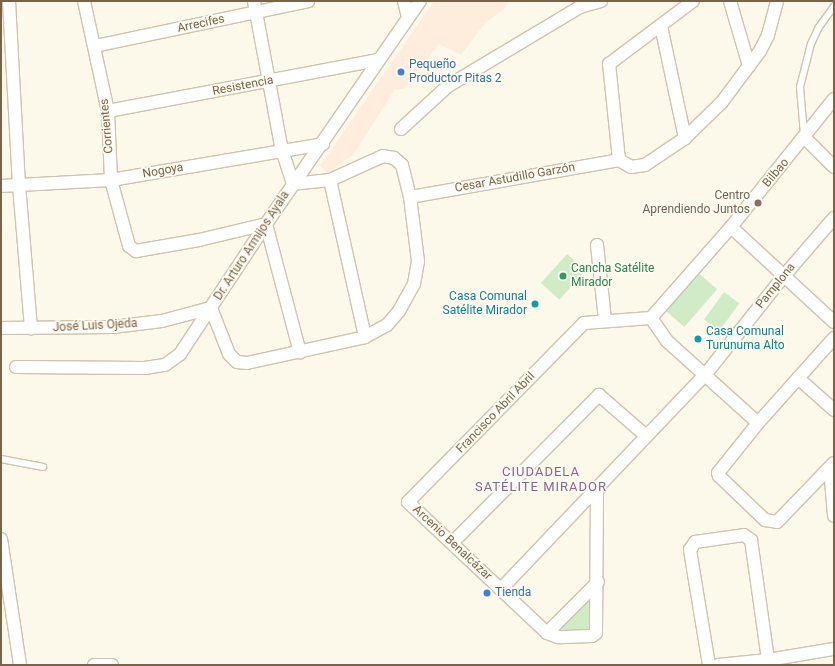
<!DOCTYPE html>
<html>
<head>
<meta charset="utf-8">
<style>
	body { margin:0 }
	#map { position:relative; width:835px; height:666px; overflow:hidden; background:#fdf9ea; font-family:Roboto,sans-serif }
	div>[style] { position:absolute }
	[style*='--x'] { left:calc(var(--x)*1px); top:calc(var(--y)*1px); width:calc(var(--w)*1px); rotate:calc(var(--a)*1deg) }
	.commercial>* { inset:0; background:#feecdd }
	.green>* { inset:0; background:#cfecc7; transform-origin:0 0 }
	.roads { filter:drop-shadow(1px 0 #d1c3ae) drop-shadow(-1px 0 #d1c3ae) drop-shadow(0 1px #d1c3ae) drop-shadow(0 -1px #d1c3ae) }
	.lane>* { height:6px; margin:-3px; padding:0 3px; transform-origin:3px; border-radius:3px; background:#fff }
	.street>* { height:12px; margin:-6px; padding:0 6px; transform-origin:6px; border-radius:6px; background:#fff }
	.dots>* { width:11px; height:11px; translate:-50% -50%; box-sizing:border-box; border:2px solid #fffcf1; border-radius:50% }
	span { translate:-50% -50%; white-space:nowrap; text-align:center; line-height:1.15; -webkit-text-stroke:3.5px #fffcf1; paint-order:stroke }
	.street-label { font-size:12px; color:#7a634b }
	.shop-label { font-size:12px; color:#366cbe }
	.left { translate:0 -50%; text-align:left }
	.education-label { font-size:12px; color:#785e54 }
	.right { translate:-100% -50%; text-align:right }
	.leisure-label { font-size:12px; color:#27864d }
	.culture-label { font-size:12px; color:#0d838f }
	.neighbourhood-label { font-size:13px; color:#8c6395; letter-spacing:1px }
	.frame { position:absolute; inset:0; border:2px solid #7a634b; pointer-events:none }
</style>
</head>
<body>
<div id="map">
	<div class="commercial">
		<i style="clip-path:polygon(434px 1px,509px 1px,503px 10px,485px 23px,461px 55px,439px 44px,404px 89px,395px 89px,353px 155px,328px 173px,320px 166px)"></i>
	</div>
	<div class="green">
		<i style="left:567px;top:254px;width:25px;height:39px;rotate:42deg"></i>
		<i style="left:696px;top:271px;width:28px;height:50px;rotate:41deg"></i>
		<i style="left:724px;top:292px;width:19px;height:34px;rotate:36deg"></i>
		<i style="clip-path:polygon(592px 598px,591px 632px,558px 631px)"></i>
	</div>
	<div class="roads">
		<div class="lane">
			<i style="--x:804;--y:134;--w:47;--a:-94.9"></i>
			<i style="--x:800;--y:87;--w:44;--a:-75.7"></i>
			<i style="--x:811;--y:44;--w:19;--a:-65"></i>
			<i style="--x:819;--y:27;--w:26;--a:-54"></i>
			<i style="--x:1;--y:459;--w:43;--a:10.8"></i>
		</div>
		<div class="street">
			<i style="--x:9;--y:1;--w:184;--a:86.9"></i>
			<i style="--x:19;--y:185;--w:144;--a:85.2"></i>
			<i style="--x:84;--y:1;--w:113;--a:77.7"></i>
			<i style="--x:108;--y:111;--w:69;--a:87.5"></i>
			<i style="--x:111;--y:180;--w:68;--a:74.7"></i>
			<i style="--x:129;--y:246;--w:9;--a:36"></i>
			<i style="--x:136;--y:251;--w:64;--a:-9.9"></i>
			<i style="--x:199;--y:240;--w:69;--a:-13.4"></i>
			<i style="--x:266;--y:224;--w:133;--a:75.2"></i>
			<i style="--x:404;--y:1;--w:16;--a:76"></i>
			<i style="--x:730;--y:1;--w:68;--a:73.7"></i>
			<i style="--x:661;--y:26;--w:115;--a:77.9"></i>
			<i style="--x:95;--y:46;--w:218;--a:-11.9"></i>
			<i style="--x:108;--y:111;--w:274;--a:-10.7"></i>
			<i style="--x:401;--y:129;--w:64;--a:-42.5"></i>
			<i style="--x:448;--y:86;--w:154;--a:-30.9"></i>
			<i style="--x:580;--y:7;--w:22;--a:-16"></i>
			<i style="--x:805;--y:138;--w:41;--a:45"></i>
			<i style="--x:619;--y:160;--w:14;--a:30"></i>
			<i style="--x:631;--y:167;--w:14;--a:-8"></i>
			<i style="--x:645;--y:165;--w:48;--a:-34"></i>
			<i style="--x:685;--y:138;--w:52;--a:-44.2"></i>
			<i style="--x:722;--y:102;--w:64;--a:-53.3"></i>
			<i style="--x:760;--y:51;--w:18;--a:-63"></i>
			<i style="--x:768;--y:35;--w:35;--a:-75"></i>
			<i style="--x:619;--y:160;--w:97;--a:-95.9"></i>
			<i style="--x:609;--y:64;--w:105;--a:-36.9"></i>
			<i style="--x:330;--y:180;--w:161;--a:77.4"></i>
			<i style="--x:1;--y:186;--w:110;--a:-3.1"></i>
			<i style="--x:111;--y:180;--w:215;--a:-9.6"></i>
			<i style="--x:410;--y:197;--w:212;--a:-10"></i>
			<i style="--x:731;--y:227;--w:140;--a:42.7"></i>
			<i style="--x:597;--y:245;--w:75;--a:83.9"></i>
			<i style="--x:651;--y:318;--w:121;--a:-48.7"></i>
			<i style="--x:731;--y:227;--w:164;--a:-51.2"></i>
			<i style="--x:651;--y:318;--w:28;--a:55"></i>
			<i style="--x:667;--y:341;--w:122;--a:42"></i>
			<i style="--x:1;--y:328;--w:112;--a:-0.5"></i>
			<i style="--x:113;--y:327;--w:49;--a:-7"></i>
			<i style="--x:162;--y:321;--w:51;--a:-14.9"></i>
			<i style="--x:211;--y:308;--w:49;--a:68.6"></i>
			<i style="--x:229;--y:354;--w:11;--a:45"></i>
			<i style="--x:237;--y:362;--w:10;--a:6"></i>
			<i style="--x:247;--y:363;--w:121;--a:-12.4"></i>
			<i style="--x:365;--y:337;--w:25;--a:-29"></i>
			<i style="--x:387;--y:325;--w:18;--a:-49"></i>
			<i style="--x:399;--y:311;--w:31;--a:-61"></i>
			<i style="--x:414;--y:284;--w:23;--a:-80"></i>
			<i style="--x:418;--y:261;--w:64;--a:-97.1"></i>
			<i style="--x:410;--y:197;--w:33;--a:-104"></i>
			<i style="--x:402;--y:165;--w:11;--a:-139"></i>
			<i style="--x:394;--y:158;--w:11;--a:-170"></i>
			<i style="--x:383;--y:156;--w:58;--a:155.6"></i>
			<i style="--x:330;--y:180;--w:37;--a:174"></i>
			<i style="--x:293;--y:184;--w:35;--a:-108"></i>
			<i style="--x:282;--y:151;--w:153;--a:-100.6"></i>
			<i style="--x:834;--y:338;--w:114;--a:131.8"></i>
			<i style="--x:758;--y:423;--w:64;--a:128.7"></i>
			<i style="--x:718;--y:473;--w:3;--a:72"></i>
			<i style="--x:719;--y:476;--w:64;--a:43.7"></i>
			<i style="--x:765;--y:520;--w:12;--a:9"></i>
			<i style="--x:777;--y:522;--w:82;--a:-46"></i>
			<i style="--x:16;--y:367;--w:129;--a:0.4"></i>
			<i style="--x:145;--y:368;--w:20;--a:-9"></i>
			<i style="--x:165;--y:365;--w:19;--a:-36"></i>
			<i style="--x:180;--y:354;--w:156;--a:-56.5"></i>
			<i style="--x:266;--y:224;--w:271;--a:-55.4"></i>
			<i style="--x:798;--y:378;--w:48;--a:41.6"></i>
			<i style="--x:830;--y:468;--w:48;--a:85.2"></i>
			<i style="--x:597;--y:489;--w:144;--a:90.4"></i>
			<i style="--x:596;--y:633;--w:5;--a:143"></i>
			<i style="--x:592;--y:636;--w:34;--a:178"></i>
			<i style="--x:558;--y:637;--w:12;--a:-160"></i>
			<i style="--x:547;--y:633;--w:191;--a:-136.7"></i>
			<i style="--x:408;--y:502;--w:251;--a:-45.5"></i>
			<i style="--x:584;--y:323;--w:67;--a:-4.3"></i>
			<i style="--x:1;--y:539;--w:127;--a:81.4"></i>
			<i style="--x:452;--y:543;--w:209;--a:-45.2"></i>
			<i style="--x:599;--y:395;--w:61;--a:41"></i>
			<i style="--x:501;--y:589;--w:296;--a:-46.4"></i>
			<i style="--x:705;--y:375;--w:125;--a:-51.5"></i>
			<i style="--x:783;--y:277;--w:78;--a:-49.2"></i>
			<i style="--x:547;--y:633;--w:72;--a:-45"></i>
			<i style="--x:94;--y:665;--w:18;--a:0"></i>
			<i style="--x:709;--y:665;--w:117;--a:-99.4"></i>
			<i style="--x:690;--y:550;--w:9;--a:-58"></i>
			<i style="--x:695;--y:542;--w:49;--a:-8.1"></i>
			<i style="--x:744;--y:535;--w:9;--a:36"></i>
			<i style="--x:751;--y:540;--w:121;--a:81.9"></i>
			<i style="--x:718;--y:665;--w:50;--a:-5.7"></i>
			<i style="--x:768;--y:660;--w:67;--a:-9.5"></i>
		</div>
	</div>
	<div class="dots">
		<i style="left:401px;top:72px;background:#3f7fe0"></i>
		<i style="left:758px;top:203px;background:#8d6e63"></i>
		<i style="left:563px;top:276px;background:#2e9e5b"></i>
		<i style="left:535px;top:304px;background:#0f9aa8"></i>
		<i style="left:698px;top:339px;background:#0f9aa8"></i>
		<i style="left:487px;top:593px;background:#3f7fe0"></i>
	</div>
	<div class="street-label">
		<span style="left:201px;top:24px;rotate:-12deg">Arrecifes</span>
		<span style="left:243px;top:86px;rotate:-11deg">Resistencia</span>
		<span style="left:107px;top:126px;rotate:-95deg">Corrientes</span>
		<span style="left:163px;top:171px;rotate:-10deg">Nogoya</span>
		<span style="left:776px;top:173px;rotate:-50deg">Bilbao</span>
		<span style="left:515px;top:178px;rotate:-10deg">Cesar Astudillo Garzón</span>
		<span style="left:252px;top:246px;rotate:-57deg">Dr. Arturo Armijos Ayala</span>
		<span style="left:776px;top:286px;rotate:-51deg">Pamplona</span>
		<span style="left:95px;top:326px;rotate:-3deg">José Luis Ojeda</span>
		<span style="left:496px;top:413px;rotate:-46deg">Francisco Abril Abril</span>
		<span style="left:452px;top:543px;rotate:43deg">Arcenio Benalcázar</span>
	</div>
	<div class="shop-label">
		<span class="left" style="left:409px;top:72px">Pequeño<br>Productor Pitas 2</span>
		<span class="left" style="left:495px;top:593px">Tienda</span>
	</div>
	<div class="education-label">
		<span class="right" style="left:750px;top:203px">Centro<br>Aprendiendo Juntos</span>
	</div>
	<div class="leisure-label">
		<span class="left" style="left:571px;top:276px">Cancha Satélite<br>Mirador</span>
	</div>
	<div class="culture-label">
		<span class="right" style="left:527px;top:304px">Casa Comunal<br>Satélite Mirador</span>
		<span class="left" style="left:706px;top:339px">Casa Comunal<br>Turunuma Alto</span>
	</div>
	<div class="neighbourhood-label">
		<span style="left:541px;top:480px">CIUDADELA<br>SATÉLITE MIRADOR</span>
	</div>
	<div class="frame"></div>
</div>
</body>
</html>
